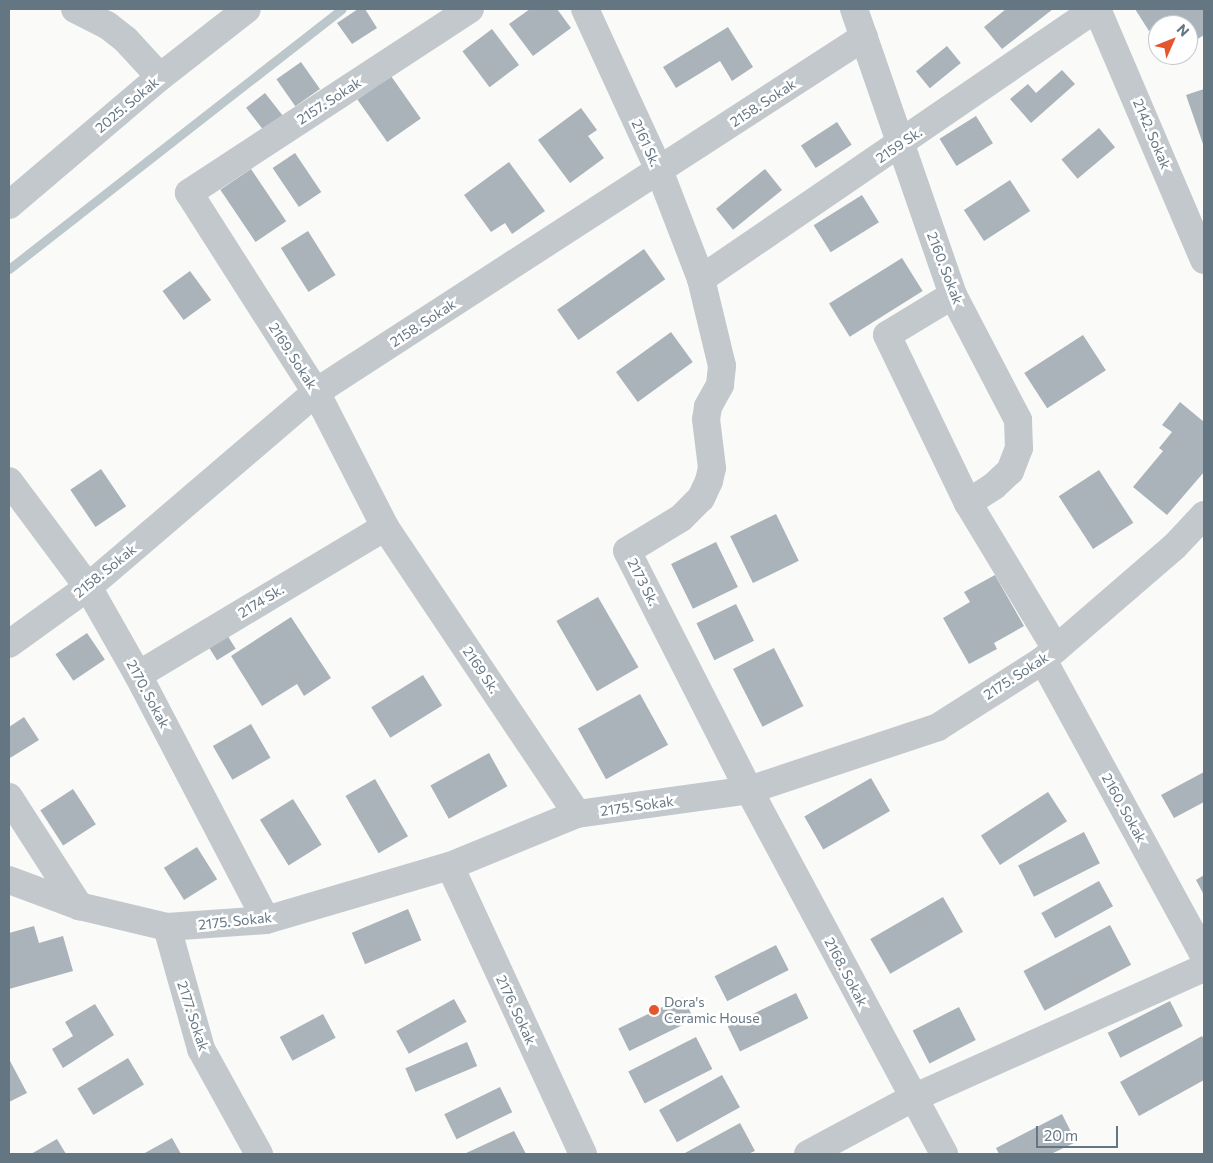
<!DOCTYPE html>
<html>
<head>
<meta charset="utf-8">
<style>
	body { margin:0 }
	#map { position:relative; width:1213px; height:1163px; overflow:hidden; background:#fafaf8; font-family:Commissioner,sans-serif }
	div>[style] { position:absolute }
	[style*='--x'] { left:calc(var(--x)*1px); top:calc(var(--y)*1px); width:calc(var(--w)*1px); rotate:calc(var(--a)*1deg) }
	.stream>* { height:9px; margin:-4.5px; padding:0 4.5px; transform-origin:4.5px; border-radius:4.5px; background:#bbc7cb }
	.building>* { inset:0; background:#aab3b9; transform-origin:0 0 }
	.street>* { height:28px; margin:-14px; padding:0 14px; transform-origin:14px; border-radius:14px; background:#c3c8cc }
	.dots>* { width:14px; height:14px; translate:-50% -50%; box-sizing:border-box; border:2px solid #fff; border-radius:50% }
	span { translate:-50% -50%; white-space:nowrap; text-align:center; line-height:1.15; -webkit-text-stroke:5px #fff; paint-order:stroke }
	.street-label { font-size:14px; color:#657683 }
	.poi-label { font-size:14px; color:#657683 }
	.left { translate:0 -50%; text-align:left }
	.frame { position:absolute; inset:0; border:10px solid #657683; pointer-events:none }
	.north { position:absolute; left:1148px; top:15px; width:50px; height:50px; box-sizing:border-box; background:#fff; border:1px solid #c1c8cd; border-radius:50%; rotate:46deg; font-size:14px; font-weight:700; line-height:20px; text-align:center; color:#657683 }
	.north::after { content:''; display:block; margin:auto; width:18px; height:22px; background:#e4572e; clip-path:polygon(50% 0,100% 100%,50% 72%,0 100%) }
	.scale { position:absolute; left:1036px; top:1126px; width:82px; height:22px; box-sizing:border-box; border:2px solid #657683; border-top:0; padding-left:6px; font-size:15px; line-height:18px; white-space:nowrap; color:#657683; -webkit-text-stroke:4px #fff; paint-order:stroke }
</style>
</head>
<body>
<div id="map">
	<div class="stream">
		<i style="--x:9;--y:269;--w:422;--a:-38"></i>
	</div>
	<div class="building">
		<i style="clip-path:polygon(358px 9px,365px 9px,377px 28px,352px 44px,337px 23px)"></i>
		<i style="clip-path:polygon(530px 9px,557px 9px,571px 28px,533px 56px,509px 24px)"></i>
		<i style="clip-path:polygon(1006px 9px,1053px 9px,1002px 49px,984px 27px)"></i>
		<i style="clip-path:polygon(1135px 9px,1204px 9px,1204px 35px,1188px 45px,1188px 25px,1158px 25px,1158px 36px,1153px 28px,1149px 31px)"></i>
		<i style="clip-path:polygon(728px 27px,753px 67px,732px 81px,720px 61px,676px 88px,663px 67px)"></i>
		<i style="left:492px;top:29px;width:45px;height:37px;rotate:53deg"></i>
		<i style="left:947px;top:46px;width:22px;height:40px;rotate:51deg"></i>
		<i style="left:301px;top:62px;width:33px;height:30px;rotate:55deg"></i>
		<i style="clip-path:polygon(1062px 70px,1075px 84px,1031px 123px,1010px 99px,1028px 84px,1036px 93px)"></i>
		<i style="left:391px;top:76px;width:52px;height:41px;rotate:55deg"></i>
		<i style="clip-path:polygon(1204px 89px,1204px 147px,1186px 95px)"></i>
		<i style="left:265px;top:93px;width:29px;height:24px;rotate:52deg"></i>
		<i style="clip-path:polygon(581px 108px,597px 130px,588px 136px,604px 158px,570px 183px,538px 140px)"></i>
		<i style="left:976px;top:116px;width:32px;height:43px;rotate:58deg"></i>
		<i style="left:837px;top:122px;width:27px;height:43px;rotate:57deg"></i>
		<i style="left:1099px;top:128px;width:25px;height:49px;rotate:50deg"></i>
		<i style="left:295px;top:153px;width:47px;height:27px;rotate:56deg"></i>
		<i style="clip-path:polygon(509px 162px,545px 211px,512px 234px,505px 223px,491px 232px,464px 195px)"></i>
		<i style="left:251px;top:169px;width:63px;height:37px;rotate:56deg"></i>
		<i style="left:765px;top:169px;width:27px;height:63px;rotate:51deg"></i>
		<i style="left:1010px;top:180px;width:37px;height:55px;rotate:57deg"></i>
		<i style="left:862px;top:195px;width:32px;height:57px;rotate:58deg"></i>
		<i style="left:308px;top:231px;width:52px;height:32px;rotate:58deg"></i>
		<i style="left:644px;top:249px;width:37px;height:106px;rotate:55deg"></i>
		<i style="left:902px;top:258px;width:39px;height:86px;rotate:58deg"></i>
		<i style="left:190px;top:271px;width:36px;height:34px;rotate:54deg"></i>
		<i style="left:671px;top:332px;width:37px;height:68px;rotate:54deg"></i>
		<i style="left:1083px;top:335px;width:42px;height:70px;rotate:57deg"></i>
		<i style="clip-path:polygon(1180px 402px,1204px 422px,1204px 472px,1167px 515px,1133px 487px,1163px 451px,1159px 448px,1172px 432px,1162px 425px)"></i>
		<i style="left:101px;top:469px;width:45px;height:37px;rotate:56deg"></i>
		<i style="left:1099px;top:470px;width:63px;height:48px;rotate:57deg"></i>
		<i style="left:776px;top:514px;width:52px;height:51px;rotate:64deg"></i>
		<i style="left:716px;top:542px;width:50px;height:50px;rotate:64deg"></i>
		<i style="clip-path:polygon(995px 575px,1024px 626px,994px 643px,997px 649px,969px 664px,943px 618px,970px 602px,964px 592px)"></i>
		<i style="left:598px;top:597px;width:81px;height:48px;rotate:60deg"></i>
		<i style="left:736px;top:604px;width:41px;height:44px;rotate:64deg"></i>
		<i style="clip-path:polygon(291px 617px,331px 678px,304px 696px,297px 684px,262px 706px,231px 656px)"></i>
		<i style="left:224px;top:630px;width:22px;height:22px;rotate:58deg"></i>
		<i style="left:87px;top:633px;width:32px;height:38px;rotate:56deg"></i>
		<i style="left:774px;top:648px;width:65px;height:46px;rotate:63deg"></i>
		<i style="left:423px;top:675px;width:36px;height:61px;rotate:58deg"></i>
		<i style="left:640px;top:694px;width:58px;height:71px;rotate:61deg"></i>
		<i style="clip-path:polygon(24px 717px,39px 740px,10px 758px,9px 727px)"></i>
		<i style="left:251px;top:724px;width:39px;height:44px;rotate:60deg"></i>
		<i style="left:489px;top:753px;width:38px;height:67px;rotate:61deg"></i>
		<i style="clip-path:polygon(1204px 772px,1204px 802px,1174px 818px,1161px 795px)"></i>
		<i style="left:871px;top:778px;width:38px;height:77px;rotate:60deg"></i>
		<i style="left:375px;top:779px;width:66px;height:34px;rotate:60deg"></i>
		<i style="left:73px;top:789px;width:42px;height:39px;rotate:57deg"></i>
		<i style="left:1048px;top:792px;width:35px;height:80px;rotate:57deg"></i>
		<i style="left:293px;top:799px;width:54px;height:39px;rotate:58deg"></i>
		<i style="left:1084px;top:832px;width:35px;height:74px;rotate:63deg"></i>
		<i style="left:197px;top:847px;width:38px;height:39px;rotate:58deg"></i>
		<i style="clip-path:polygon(1204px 875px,1204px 895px,1196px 880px)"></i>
		<i style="left:1099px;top:881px;width:29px;height:66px;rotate:61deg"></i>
		<i style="left:943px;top:897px;width:40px;height:84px;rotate:60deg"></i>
		<i style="left:408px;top:909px;width:34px;height:61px;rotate:67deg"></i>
		<i style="left:1110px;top:925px;width:45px;height:98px;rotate:62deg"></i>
		<i style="clip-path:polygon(34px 926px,39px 943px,63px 936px,73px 971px,9px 989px,9px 933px)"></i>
		<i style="left:776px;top:945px;width:28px;height:69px;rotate:63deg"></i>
		<i style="left:796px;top:993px;width:28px;height:76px;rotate:64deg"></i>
		<i style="left:683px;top:997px;width:25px;height:72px;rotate:64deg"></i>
		<i style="left:454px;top:999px;width:26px;height:66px;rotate:61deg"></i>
		<i style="left:1170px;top:1001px;width:28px;height:70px;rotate:63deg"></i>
		<i style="clip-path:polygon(95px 1004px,114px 1035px,63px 1068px,52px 1049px,73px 1036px,65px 1022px)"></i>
		<i style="left:959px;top:1007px;width:37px;height:52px;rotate:63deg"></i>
		<i style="left:323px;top:1014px;width:27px;height:49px;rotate:62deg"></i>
		<i style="clip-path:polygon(1202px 1036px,1204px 1040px,1204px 1080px,1139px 1116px,1120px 1082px)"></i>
		<i style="left:696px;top:1037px;width:36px;height:76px;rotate:63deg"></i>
		<i style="left:467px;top:1042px;width:26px;height:67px;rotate:67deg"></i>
		<i style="left:128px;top:1058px;width:31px;height:59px;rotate:59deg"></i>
		<i style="clip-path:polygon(9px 1059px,27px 1093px,9px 1102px)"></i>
		<i style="left:722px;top:1075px;width:37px;height:72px;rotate:61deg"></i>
		<i style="left:500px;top:1087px;width:28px;height:62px;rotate:64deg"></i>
		<i style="clip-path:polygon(1062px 1114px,1076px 1142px,1051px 1154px,999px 1154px,996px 1148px)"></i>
		<i style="clip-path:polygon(740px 1123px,755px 1151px,748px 1154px,686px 1154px,685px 1153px)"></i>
		<i style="clip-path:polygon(514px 1131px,526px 1154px,464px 1154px)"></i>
		<i style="clip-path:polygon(172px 1138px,181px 1154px,143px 1154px)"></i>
		<i style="clip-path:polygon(57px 1139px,66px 1154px,31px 1154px)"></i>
	</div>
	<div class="street">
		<i style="--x:75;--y:9;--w:36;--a:27"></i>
		<i style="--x:107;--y:25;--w:24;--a:38"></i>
		<i style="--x:126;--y:40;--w:50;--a:47.4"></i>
		<i style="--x:470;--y:9;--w:336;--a:146.8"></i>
		<i style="--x:189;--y:193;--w:236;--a:57.5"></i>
		<i style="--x:316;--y:392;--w:152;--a:62.9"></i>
		<i style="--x:385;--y:527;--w:345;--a:56.2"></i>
		<i style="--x:585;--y:9;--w:177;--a:65.3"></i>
		<i style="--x:659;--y:170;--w:117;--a:68.9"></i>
		<i style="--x:701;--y:279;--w:89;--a:76.4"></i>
		<i style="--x:722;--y:366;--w:19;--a:96"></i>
		<i style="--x:720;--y:385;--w:25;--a:119"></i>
		<i style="--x:708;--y:407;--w:12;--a:99"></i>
		<i style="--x:706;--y:419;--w:49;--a:83"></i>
		<i style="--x:712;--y:468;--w:13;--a:103"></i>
		<i style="--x:709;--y:481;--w:19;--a:115"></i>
		<i style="--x:701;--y:498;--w:28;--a:135"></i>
		<i style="--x:681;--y:518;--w:63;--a:148.6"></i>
		<i style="--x:627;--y:551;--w:268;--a:63"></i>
		<i style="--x:749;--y:790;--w:413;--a:61.8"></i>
		<i style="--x:854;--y:9;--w:303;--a:70.9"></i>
		<i style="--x:953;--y:295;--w:141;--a:62.5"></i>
		<i style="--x:1018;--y:420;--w:28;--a:88"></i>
		<i style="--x:1019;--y:448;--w:25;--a:111"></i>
		<i style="--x:1010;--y:471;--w:22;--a:137"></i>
		<i style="--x:994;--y:486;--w:31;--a:147"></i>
		<i style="--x:1097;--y:9;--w:273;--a:66.9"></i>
		<i style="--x:9;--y:205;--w:198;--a:-40.3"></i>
		<i style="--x:160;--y:77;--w:110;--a:-38"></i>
		<i style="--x:701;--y:279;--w:478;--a:-34.4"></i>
		<i style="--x:953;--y:295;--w:77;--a:148.8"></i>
		<i style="--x:887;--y:335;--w:187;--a:64.3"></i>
		<i style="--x:968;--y:503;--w:170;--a:58.9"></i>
		<i style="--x:9;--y:481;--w:132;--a:53.3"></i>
		<i style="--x:88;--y:587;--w:101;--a:60.4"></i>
		<i style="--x:138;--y:675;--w:276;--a:62.4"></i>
		<i style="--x:9;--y:644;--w:97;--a:-35.8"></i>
		<i style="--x:88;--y:587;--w:300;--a:-40.5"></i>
		<i style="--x:316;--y:392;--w:653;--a:-32.94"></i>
		<i style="--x:1043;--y:660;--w:336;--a:61.4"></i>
		<i style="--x:138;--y:675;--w:288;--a:-30.9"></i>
		<i style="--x:9;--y:797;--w:130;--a:57.3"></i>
		<i style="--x:450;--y:866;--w:317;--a:65.2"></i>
		<i style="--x:9;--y:880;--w:75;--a:20.4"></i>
		<i style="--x:79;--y:906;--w:90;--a:13.4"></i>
		<i style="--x:167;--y:927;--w:99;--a:-4"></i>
		<i style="--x:266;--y:920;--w:192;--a:-16.4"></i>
		<i style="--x:450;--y:866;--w:137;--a:-22.3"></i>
		<i style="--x:577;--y:814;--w:174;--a:-7.9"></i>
		<i style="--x:749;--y:790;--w:199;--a:-18.4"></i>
		<i style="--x:938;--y:727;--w:125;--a:-32.5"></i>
		<i style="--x:1043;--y:660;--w:173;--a:-40.8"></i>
		<i style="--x:1174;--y:547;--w:44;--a:-46.8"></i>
		<i style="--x:167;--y:927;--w:127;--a:74.4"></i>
		<i style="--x:201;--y:1049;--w:120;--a:61.1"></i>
		<i style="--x:808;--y:1154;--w:119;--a:-28.1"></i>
		<i style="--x:913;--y:1098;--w:319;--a:-24.1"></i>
	</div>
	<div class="dots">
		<i style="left:654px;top:1010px;background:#e4572e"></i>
	</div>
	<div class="street-label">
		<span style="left:329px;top:101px;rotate:-33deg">2157. Sokak</span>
		<span style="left:763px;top:103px;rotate:-33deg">2158. Sokak</span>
		<span style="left:127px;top:105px;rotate:-40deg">2025. Sokak</span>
		<span style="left:1152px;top:134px;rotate:67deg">2142. Sokak</span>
		<span style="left:646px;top:143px;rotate:66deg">2161 Sk.</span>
		<span style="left:899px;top:145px;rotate:-34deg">2159 Sk.</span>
		<span style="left:945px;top:268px;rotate:69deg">2160. Sokak</span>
		<span style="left:423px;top:323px;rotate:-33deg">2158. Sokak</span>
		<span style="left:293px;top:356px;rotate:57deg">2169. Sokak</span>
		<span style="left:105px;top:571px;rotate:-39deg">2158. Sokak</span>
		<span style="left:643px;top:582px;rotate:63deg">2173 Sk.</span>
		<span style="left:261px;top:601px;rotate:-31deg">2174 Sk.</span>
		<span style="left:481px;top:670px;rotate:56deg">2169 Sk.</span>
		<span style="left:1016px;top:676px;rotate:-33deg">2175. Sokak</span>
		<span style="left:148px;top:694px;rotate:62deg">2170. Sokak</span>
		<span style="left:637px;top:806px;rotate:-8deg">2175. Sokak</span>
		<span style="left:1124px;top:808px;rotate:61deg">2160. Sokak</span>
		<span style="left:235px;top:921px;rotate:-6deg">2175. Sokak</span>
		<span style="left:846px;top:972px;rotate:62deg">2168. Sokak</span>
		<span style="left:516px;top:1010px;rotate:65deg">2176. Sokak</span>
		<span style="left:193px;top:1016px;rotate:72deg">2177. Sokak</span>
	</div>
	<div class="poi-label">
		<span class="left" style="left:664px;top:1010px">Dora's<br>Ceramic House</span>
	</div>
	<div class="frame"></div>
	<div class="north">N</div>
	<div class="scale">20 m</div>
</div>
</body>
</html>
